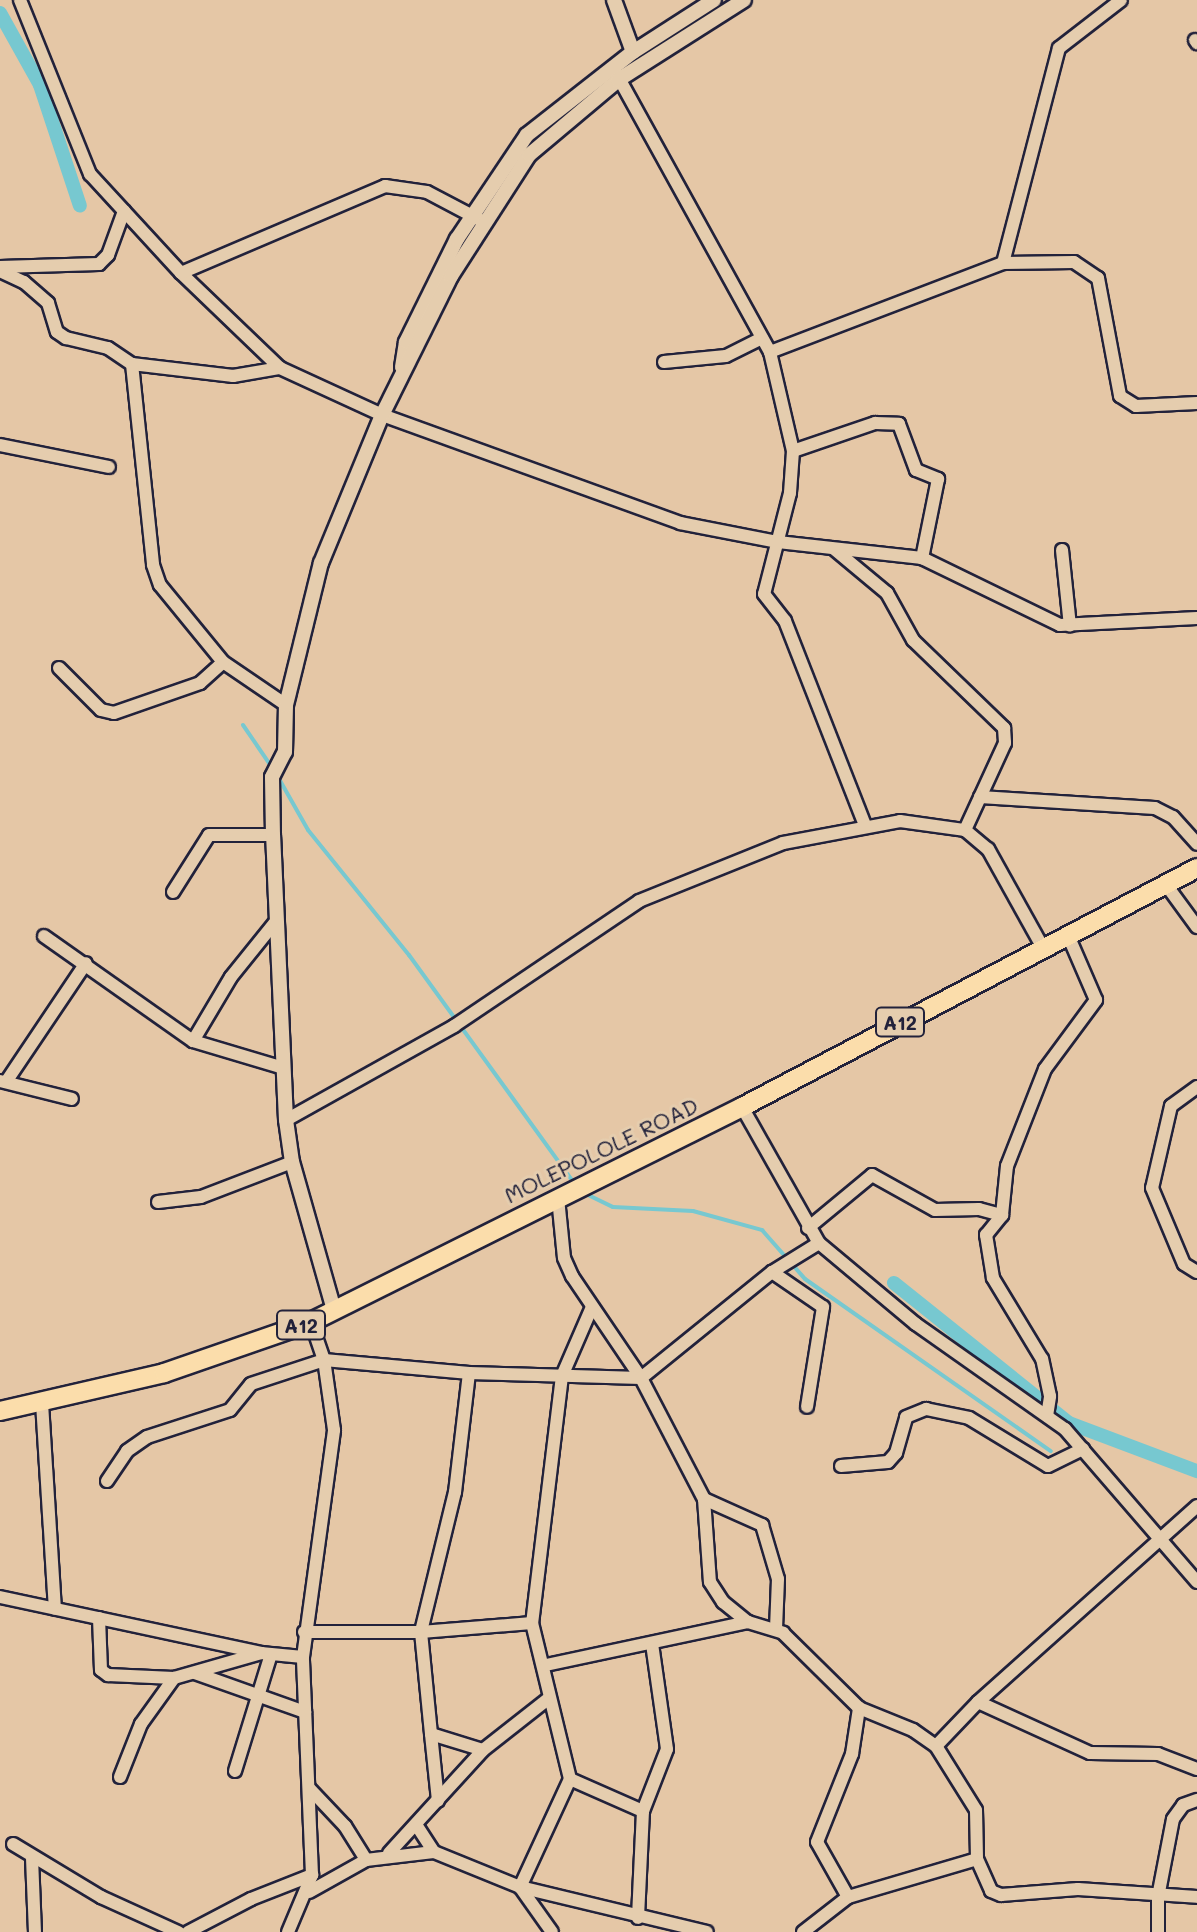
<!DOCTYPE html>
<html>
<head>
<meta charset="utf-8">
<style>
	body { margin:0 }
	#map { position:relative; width:1197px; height:1932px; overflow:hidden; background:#e5c7a6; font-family:Mali,sans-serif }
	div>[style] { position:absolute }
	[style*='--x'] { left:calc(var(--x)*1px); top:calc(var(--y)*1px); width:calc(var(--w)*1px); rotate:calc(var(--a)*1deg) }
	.stream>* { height:4px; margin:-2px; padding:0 2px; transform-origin:2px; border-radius:2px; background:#77c8d0 }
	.canal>* { height:14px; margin:-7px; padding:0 7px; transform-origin:7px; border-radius:7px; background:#77c8d0 }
	.roads { filter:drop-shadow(2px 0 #22223b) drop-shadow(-2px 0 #22223b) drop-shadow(0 2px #22223b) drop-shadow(0 -2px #22223b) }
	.minor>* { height:12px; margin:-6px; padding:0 6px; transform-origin:6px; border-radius:6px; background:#e5cdae }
	.tertiary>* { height:14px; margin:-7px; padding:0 7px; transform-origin:7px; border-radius:7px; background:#e5cdae }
	.primary>* { height:18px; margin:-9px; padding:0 9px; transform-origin:9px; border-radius:9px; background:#fbddab }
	span { translate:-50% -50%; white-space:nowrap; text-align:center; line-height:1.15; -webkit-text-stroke:6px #e5cdae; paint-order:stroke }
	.shield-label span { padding:2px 6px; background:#e5cdae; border:2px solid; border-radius:6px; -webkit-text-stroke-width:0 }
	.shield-label { font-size:20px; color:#22223b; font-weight:700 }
	.street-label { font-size:22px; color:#22223b }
</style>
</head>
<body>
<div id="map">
	<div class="stream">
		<i style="--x:243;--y:725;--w:53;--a:55.7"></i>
		<i style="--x:278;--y:777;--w:61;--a:60.5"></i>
		<i style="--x:308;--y:830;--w:161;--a:51.1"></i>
		<i style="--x:409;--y:955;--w:285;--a:54.1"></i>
		<i style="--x:582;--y:1192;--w:34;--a:26"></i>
		<i style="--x:613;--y:1207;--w:80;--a:2.9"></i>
		<i style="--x:693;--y:1211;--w:72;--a:15.4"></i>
		<i style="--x:762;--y:1230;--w:65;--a:48.7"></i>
		<i style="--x:805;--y:1279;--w:300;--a:35"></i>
	</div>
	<div class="canal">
		<i style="--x:0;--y:13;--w:82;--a:60.9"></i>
		<i style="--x:40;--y:85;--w:127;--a:71.7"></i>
		<i style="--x:894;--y:1283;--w:224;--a:38.7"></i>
		<i style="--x:1069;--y:1423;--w:137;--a:20.6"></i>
	</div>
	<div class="roads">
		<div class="minor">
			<i style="--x:20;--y:0;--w:188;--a:68.1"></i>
			<i style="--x:90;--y:174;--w:134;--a:47.4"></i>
			<i style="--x:181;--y:273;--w:137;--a:43.8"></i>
			<i style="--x:280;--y:368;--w:112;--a:24.7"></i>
			<i style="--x:382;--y:415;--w:317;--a:19.9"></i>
			<i style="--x:680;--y:523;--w:100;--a:11"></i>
			<i style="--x:778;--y:542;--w:145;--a:6.3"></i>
			<i style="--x:922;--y:558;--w:153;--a:25.9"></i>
			<i style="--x:1060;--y:625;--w:137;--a:-2.9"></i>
			<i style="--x:1195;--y:40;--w:4;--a:56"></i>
			<i style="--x:616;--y:73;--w:319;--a:61.1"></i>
			<i style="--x:770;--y:352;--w:102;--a:76.9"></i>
			<i style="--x:793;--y:451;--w:42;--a:94.1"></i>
			<i style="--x:790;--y:493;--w:104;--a:104.4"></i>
			<i style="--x:764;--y:594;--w:34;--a:52"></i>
			<i style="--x:785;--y:621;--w:219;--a:68.6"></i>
			<i style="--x:1003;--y:263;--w:222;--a:-75.4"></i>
			<i style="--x:1059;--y:48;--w:78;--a:-37.7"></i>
			<i style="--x:0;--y:267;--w:99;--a:-1.7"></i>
			<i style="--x:99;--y:264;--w:13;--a:-45"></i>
			<i style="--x:108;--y:255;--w:47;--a:-70"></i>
			<i style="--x:0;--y:271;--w:26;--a:25"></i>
			<i style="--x:24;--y:282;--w:32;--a:41"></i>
			<i style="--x:48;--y:303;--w:30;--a:73"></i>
			<i style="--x:57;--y:332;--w:11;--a:34"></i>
			<i style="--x:66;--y:338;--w:43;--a:13.4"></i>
			<i style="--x:108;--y:348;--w:29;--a:34"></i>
			<i style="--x:132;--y:364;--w:102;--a:6.8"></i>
			<i style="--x:233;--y:376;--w:48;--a:-9.7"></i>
			<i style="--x:181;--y:273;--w:222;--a:-23.1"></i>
			<i style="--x:385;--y:186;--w:42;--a:8.1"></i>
			<i style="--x:427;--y:192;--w:62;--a:27.8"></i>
			<i style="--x:770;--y:352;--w:249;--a:-20.9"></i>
			<i style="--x:1003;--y:263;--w:71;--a:-0.8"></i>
			<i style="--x:1074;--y:262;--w:29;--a:34"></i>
			<i style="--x:1098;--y:278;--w:120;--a:79.4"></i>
			<i style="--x:1120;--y:396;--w:19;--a:32"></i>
			<i style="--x:1136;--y:406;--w:61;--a:-2.8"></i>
			<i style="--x:664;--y:362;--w:62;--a:-5.5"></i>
			<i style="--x:726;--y:356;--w:40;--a:-26.6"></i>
			<i style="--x:132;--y:364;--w:202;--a:84"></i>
			<i style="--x:153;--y:565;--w:21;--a:71"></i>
			<i style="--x:160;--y:585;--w:99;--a:50.7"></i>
			<i style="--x:223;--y:662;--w:76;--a:34.3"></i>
			<i style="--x:0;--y:445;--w:111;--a:11.4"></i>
			<i style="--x:793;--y:451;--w:87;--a:-18.9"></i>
			<i style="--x:875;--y:423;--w:24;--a:2"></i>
			<i style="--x:899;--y:424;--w:49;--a:69.7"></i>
			<i style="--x:916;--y:470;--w:24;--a:22"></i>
			<i style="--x:938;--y:479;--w:81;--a:101.4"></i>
			<i style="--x:834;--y:549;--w:69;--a:39.7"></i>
			<i style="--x:887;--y:593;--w:54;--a:61"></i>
			<i style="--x:913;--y:640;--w:127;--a:44"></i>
			<i style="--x:1004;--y:728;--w:15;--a:86"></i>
			<i style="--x:1005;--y:743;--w:96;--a:114.7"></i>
			<i style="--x:1062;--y:550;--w:76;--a:84"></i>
			<i style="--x:59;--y:668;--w:59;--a:45"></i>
			<i style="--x:101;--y:710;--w:13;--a:13"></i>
			<i style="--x:114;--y:713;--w:91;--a:-19.2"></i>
			<i style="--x:200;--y:683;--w:31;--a:-42"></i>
			<i style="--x:980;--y:797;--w:175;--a:3.6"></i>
			<i style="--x:1155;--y:808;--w:20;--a:27"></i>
			<i style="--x:1173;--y:817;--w:36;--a:48"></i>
			<i style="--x:1167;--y:886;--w:51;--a:53.8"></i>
			<i style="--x:173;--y:892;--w:67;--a:-57.7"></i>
			<i style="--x:209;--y:835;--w:64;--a:0"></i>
			<i style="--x:44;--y:936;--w:182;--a:35.2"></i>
			<i style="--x:193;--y:1041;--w:91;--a:16.6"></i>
			<i style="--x:193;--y:1041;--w:74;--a:-59.3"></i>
			<i style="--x:231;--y:977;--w:72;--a:-51.2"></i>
			<i style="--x:0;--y:1081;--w:74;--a:14"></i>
			<i style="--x:6;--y:1082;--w:143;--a:-56.1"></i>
			<i style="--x:1197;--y:1087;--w:32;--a:144"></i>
			<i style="--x:1171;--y:1106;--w:84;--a:103"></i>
			<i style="--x:1152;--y:1188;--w:82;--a:67.2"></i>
			<i style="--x:1184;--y:1264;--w:15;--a:32"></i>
			<i style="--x:742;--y:1107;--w:156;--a:60.5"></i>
			<i style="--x:819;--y:1243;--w:126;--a:39.9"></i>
			<i style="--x:916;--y:1324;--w:182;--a:35.2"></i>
			<i style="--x:1065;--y:1429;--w:202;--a:49.2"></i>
			<i style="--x:286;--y:1120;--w:193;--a:-29.2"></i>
			<i style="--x:454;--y:1026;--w:223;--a:-34"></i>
			<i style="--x:639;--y:901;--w:155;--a:-21.9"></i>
			<i style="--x:783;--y:843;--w:119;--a:-10.6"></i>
			<i style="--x:900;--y:821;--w:66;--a:7.9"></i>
			<i style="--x:965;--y:830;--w:30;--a:40"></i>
			<i style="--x:988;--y:849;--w:111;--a:60.9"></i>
			<i style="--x:558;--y:1198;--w:60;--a:84.3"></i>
			<i style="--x:564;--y:1258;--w:20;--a:66"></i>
			<i style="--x:572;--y:1276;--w:123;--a:55.9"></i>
			<i style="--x:641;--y:1378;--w:136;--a:62.5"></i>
			<i style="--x:704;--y:1499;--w:83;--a:85.9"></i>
			<i style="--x:710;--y:1582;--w:24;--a:57"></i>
			<i style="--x:723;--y:1602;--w:32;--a:39"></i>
			<i style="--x:748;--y:1622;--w:37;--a:17"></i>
			<i style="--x:783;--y:1633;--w:107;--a:44.6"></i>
			<i style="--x:859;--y:1708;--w:58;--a:22.2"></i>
			<i style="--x:913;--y:1730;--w:28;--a:35"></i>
			<i style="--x:936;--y:1746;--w:75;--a:58"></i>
			<i style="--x:976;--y:1810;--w:49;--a:88.8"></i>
			<i style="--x:977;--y:1859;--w:35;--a:66"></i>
			<i style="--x:991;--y:1891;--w:11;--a:22"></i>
			<i style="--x:1001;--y:1895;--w:77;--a:-4.5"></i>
			<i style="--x:1078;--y:1889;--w:119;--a:3.8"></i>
			<i style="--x:158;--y:1202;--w:43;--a:-6.6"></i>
			<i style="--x:201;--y:1197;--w:97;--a:-21"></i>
			<i style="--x:808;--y:1228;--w:83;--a:-39.6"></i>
			<i style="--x:872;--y:1175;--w:72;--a:29.1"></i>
			<i style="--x:935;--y:1210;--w:44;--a:-1.3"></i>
			<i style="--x:979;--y:1209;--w:24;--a:15"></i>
			<i style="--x:772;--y:1272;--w:62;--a:34.5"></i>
			<i style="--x:823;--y:1307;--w:101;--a:99.1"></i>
			<i style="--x:592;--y:1307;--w:75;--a:113.5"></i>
			<i style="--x:562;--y:1376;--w:249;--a:96.9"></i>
			<i style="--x:532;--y:1623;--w:161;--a:76.3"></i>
			<i style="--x:570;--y:1779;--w:119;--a:114.8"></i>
			<i style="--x:520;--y:1887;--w:192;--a:13.5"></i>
			<i style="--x:469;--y:1373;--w:120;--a:96.7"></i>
			<i style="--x:455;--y:1492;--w:144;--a:103.7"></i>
			<i style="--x:421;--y:1632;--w:102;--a:84.4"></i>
			<i style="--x:431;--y:1734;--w:54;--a:17.1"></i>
			<i style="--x:42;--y:1403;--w:206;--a:86.4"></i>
			<i style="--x:1047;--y:1416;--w:20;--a:-81"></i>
			<i style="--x:1050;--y:1396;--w:38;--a:-102"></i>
			<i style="--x:1042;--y:1359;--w:95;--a:-121.2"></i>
			<i style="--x:993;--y:1278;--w:44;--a:-99.2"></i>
			<i style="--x:986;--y:1235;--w:26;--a:-51"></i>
			<i style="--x:1002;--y:1215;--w:49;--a:-84.2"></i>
			<i style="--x:1007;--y:1166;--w:104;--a:-68.6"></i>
			<i style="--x:1045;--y:1069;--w:86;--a:-53.5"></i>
			<i style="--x:1096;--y:1000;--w:73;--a:-113.4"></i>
			<i style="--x:841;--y:1466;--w:47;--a:-4.9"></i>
			<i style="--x:888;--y:1462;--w:12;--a:-48"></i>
			<i style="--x:896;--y:1453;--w:37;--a:-74"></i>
			<i style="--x:906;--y:1417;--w:22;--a:-22"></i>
			<i style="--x:926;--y:1409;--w:44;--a:11.8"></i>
			<i style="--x:969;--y:1418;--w:92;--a:31.3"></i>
			<i style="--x:1048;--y:1466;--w:39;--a:-26"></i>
			<i style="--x:107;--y:1481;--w:36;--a:-56"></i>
			<i style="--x:127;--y:1451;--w:24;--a:-35"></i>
			<i style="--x:147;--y:1437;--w:87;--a:-18"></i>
			<i style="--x:230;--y:1410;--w:33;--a:-51"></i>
			<i style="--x:251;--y:1384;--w:77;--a:-18.2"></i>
			<i style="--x:324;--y:1360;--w:146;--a:5.1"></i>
			<i style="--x:469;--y:1373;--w:172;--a:1.7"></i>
			<i style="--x:641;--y:1378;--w:169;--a:-39"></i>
			<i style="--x:772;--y:1272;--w:55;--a:-31.7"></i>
			<i style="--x:704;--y:1499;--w:64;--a:24.1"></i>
			<i style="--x:762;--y:1525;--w:56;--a:73.5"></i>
			<i style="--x:778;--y:1579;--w:49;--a:92.3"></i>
			<i style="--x:0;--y:1597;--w:267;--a:12.1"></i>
			<i style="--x:99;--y:1618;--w:52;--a:87.8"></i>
			<i style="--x:101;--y:1670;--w:9;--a:36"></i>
			<i style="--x:108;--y:1675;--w:66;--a:2.6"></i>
			<i style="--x:174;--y:1678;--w:91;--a:-16"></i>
			<i style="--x:261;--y:1653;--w:42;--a:5.4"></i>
			<i style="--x:304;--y:1632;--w:117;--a:0"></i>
			<i style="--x:421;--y:1632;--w:111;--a:-4.6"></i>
			<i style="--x:546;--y:1665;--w:207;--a:-12"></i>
			<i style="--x:195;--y:1673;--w:117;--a:19.5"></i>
			<i style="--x:978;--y:1702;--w:123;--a:24.5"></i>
			<i style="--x:1090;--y:1753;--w:68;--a:0.8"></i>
			<i style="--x:1158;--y:1754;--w:42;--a:21"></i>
			<i style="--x:431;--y:1734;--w:67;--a:84"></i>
			<i style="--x:936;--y:1746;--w:61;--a:-46.3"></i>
			<i style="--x:978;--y:1702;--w:294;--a:-41.8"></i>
			<i style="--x:235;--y:1771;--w:122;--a:-72.9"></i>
			<i style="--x:120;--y:1777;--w:57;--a:-68.4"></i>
			<i style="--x:141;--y:1724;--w:57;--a:-54.3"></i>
			<i style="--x:570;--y:1779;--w:80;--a:23.7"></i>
			<i style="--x:643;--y:1811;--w:107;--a:92.7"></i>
			<i style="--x:310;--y:1789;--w:51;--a:46.6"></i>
			<i style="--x:345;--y:1826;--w:40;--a:58"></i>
			<i style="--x:643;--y:1811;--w:66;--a:-68.8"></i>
			<i style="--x:667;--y:1749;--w:107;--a:-98.1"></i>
			<i style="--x:417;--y:1826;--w:31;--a:57"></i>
			<i style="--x:13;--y:1844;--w:103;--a:31.1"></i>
			<i style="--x:101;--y:1897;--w:85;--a:24.4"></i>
			<i style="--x:389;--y:1853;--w:139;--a:-47.6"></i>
			<i style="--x:483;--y:1750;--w:83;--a:-38.1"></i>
			<i style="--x:32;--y:1858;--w:74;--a:87.7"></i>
			<i style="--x:309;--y:1892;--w:65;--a:-29.3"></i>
			<i style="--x:366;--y:1860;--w:68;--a:-6.7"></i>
			<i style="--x:434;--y:1852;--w:93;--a:22.1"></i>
			<i style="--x:520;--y:1887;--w:55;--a:54.6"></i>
			<i style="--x:848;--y:1897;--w:63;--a:-119.4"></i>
			<i style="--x:817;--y:1842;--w:95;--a:-68.3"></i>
			<i style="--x:852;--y:1754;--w:47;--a:-81.3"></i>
			<i style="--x:188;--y:1932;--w:71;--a:-27.6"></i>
			<i style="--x:251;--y:1899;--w:66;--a:-21.5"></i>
			<i style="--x:288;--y:1932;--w:62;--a:-67.2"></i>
			<i style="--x:312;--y:1875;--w:218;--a:-92.4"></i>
			<i style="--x:303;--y:1657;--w:229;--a:-82.2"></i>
			<i style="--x:334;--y:1430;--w:71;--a:-98.1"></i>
			<i style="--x:324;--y:1360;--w:40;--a:-108.9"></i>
			<i style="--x:803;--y:1932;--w:57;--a:-37.9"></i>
			<i style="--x:848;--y:1897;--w:134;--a:-16.4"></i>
			<i style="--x:1158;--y:1932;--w:35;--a:-90"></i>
			<i style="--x:1158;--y:1897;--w:79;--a:-79.1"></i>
			<i style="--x:1173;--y:1819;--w:17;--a:-54"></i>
			<i style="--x:1183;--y:1805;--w:15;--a:-20"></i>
		</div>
		<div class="tertiary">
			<i style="--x:614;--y:0;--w:55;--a:69.9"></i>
			<i style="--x:402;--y:367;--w:25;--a:-81"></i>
			<i style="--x:406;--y:342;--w:115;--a:-63.7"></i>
			<i style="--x:457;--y:239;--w:125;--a:-56.1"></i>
			<i style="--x:527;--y:135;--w:135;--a:-38.1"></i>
			<i style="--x:633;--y:52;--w:96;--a:-32.7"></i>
			<i style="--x:334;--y:1310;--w:154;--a:-105.8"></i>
			<i style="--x:292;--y:1162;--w:42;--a:-98.1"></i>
			<i style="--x:286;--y:1120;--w:285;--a:-92.6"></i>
			<i style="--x:273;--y:835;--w:58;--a:-91"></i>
			<i style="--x:272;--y:777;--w:28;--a:-63"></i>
			<i style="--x:285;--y:752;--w:47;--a:-88.8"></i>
			<i style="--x:286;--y:705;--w:146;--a:-76.2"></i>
			<i style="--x:321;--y:563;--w:160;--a:-67.6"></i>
			<i style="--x:382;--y:415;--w:155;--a:-63.6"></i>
			<i style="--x:451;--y:276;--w:144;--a:-57.2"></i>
			<i style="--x:529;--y:155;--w:116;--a:-40.1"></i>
			<i style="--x:618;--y:80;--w:149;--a:-32.4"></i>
		</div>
		<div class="primary">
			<i style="--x:0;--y:1411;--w:168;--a:-13"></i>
			<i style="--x:164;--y:1373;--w:156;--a:-19.1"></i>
			<i style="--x:311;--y:1322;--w:482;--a:-26.5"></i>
			<i style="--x:742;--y:1107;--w:514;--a:-27.71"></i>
		</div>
	</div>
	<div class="shield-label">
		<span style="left:900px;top:1022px">A12</span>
		<span style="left:301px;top:1325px">A12</span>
	</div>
	<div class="street-label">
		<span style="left:601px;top:1150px;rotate:-26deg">MOLEPOLOLE ROAD</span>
	</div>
</div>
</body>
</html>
